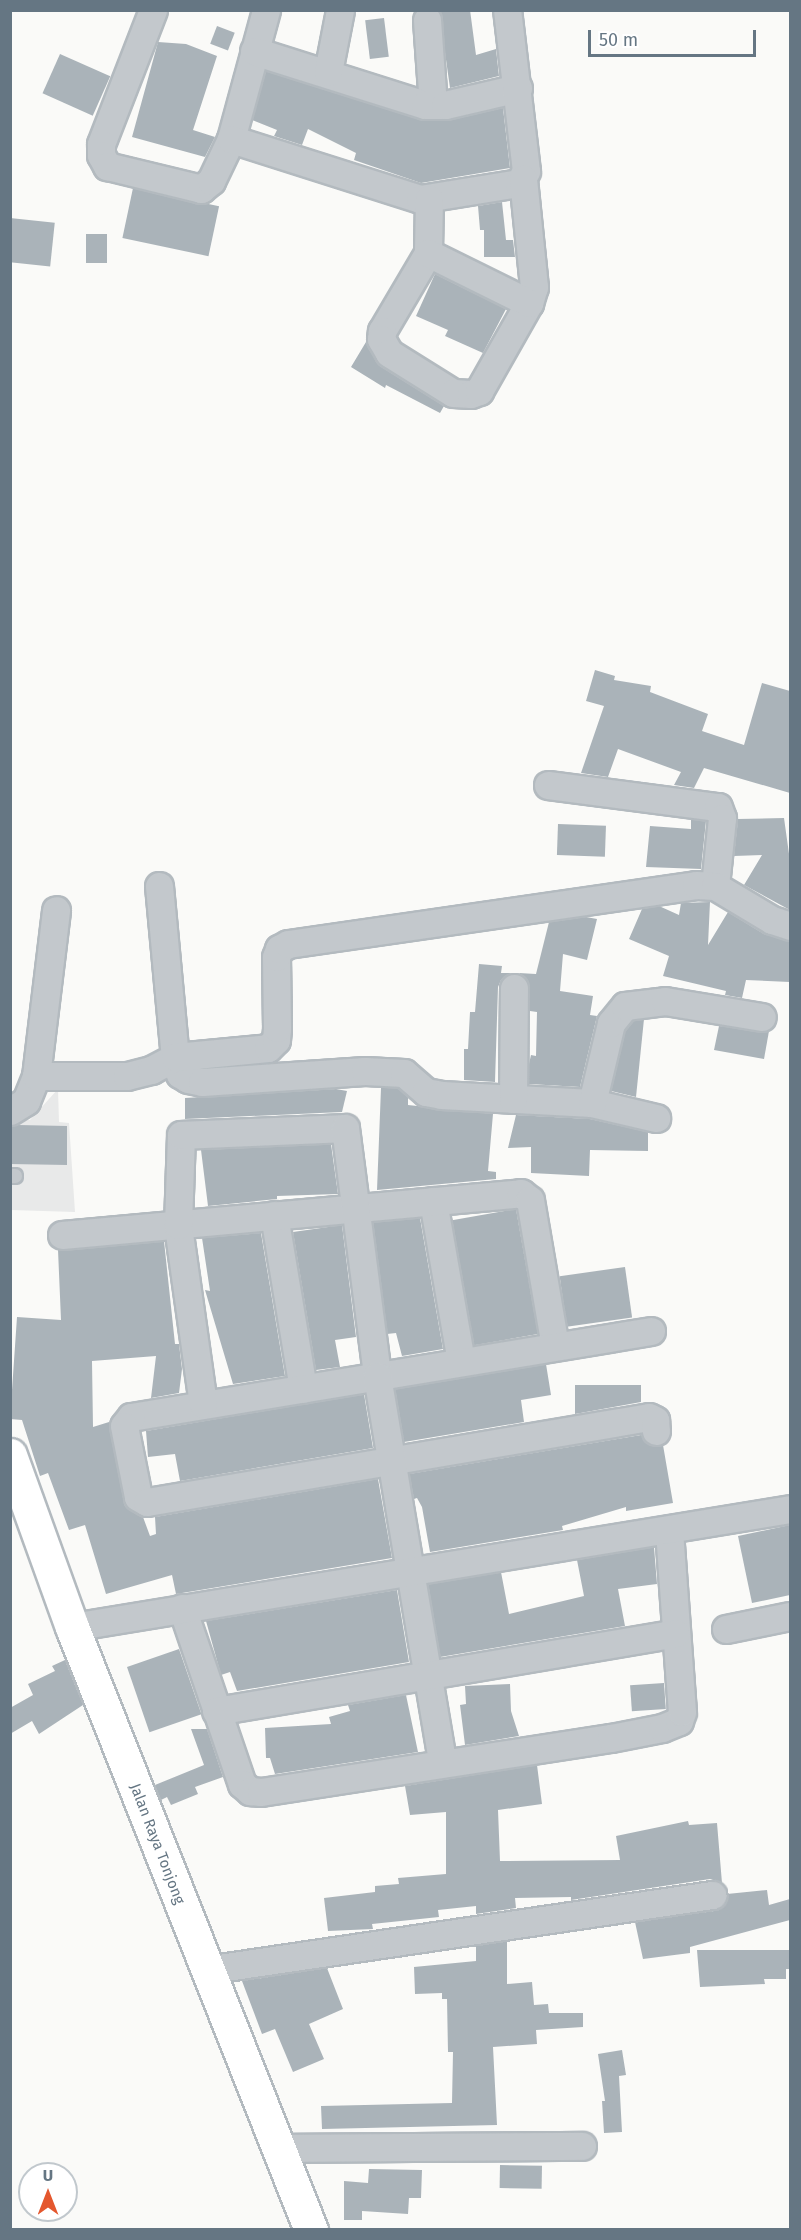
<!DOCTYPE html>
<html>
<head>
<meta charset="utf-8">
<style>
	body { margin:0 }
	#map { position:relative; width:801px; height:2240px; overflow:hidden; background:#fafaf8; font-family:"Fira Sans",sans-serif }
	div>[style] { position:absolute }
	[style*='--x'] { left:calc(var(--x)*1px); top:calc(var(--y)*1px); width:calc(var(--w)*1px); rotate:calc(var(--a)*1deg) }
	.built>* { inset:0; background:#e8e9e9 }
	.building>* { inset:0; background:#aab3b9; transform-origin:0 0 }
	.roads { filter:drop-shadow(2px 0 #b3babf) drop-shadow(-2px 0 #b3babf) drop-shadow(0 2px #b3babf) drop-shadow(0 -2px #b3babf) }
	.service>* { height:14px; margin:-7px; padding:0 7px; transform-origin:7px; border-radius:7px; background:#c3c8cc }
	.minor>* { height:27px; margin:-13.5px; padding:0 13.5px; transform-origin:13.5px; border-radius:13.5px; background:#c3c8cc }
	.secondary>* { height:33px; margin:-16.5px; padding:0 16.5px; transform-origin:16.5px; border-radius:16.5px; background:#fff }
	span { translate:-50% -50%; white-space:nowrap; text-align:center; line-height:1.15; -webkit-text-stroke:6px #fff; paint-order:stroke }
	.street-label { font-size:15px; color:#657683 }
	.frame { position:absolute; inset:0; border:12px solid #657683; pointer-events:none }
	.north { position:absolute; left:18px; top:2162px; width:60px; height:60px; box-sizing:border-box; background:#fff; border:2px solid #c1c8cd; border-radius:50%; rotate:0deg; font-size:16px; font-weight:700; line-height:24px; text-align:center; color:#657683 }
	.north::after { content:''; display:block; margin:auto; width:21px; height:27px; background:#e4572e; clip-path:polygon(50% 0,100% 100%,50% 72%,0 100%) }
	.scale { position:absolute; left:588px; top:30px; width:168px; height:27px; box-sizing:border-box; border:3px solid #657683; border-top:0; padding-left:8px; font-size:18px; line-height:21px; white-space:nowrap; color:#657683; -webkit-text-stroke:4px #fff; paint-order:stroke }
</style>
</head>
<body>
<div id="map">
	<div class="built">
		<i style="clip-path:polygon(58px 1089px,59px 1122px,69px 1123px,75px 1212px,11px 1210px,11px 1120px,30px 1120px)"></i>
	</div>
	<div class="building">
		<i style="clip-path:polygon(439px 10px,470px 10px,476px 55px,496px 49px,499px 76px,450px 88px)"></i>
		<i style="left:384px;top:18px;width:39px;height:19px;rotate:83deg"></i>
		<i style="left:217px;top:26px;width:19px;height:19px;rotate:21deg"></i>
		<i style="clip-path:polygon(158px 42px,186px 44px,217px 56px,193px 130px,215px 137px,205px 157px,132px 137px)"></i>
		<i style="left:60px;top:54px;width:55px;height:43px;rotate:24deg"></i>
		<i style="clip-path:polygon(266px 71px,425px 121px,448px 120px,503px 108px,510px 168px,421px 183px,354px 160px,356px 153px,308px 129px,302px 145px,274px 136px,277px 130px,252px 120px)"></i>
		<i style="left:133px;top:188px;width:88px;height:51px;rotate:12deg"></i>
		<i style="clip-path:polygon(502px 202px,506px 240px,513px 240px,515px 257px,484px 257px,484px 230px,480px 230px,478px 206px)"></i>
		<i style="left:10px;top:218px;width:45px;height:44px;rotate:6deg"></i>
		<i style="left:86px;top:234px;width:21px;height:29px"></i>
		<i style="clip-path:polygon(435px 274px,506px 309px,483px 353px,445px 336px,448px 330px,416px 316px)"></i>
		<i style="clip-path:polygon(366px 342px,380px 366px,444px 406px,440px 413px,386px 385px,385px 388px,351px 367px)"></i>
		<i style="clip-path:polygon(595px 670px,615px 676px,614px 680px,651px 686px,650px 692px,708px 714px,702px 731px,744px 745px,762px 683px,790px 691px,790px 793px,704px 768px,694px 788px,674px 785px,681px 772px,618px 749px,608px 777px,581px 773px,604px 706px,586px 701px)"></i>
		<i style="clip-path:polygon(784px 818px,790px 861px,790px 910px,744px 885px,762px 855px,734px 856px,738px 819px)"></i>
		<i style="clip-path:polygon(691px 819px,706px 821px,701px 869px,646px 867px,650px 826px,691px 829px)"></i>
		<i style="left:558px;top:824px;width:48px;height:31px;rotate:2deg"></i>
		<i style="clip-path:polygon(710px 902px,708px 945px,728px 912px,764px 934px,790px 941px,790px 982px,746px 980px,742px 998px,725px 995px,726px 991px,663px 976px,669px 956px,629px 939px,642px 909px,659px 906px,679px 915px,681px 903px)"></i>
		<i style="clip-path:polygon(586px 917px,597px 919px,587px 960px,563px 954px,560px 991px,593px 996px,590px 1015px,597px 1016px,580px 1087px,529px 1084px,529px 1064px,531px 1055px,536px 1056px,537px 1012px,530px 1011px,528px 981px,519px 973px,536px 974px,549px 922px)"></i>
		<i style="clip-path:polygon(479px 964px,502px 966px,501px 973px,511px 973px,501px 980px,498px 987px,495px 1082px,464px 1080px,464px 1049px,468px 1049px,470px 1012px,475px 1012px)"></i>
		<i style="clip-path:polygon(644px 1019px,636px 1097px,611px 1091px,625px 1030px,633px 1021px)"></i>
		<i style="clip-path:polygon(719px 1026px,769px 1031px,764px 1059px,714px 1050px)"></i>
		<i style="clip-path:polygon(381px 1088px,398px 1088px,408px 1097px,408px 1105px,493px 1114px,488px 1171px,496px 1172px,496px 1179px,377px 1190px)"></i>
		<i style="clip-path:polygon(336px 1089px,347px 1091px,342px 1112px,185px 1119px,185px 1098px)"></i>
		<i style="clip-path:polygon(516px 1115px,590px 1119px,648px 1132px,648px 1151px,590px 1150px,589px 1176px,531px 1173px,531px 1147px,508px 1148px)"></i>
		<i style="clip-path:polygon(18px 1125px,67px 1126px,67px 1165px,10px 1164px,10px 1127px)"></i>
		<i style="clip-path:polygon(331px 1144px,338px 1194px,277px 1196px,277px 1199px,208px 1206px,201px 1150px)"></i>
		<i style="left:516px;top:1209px;width:127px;height:65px;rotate:80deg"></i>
		<i style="clip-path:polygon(420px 1218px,443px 1349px,402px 1356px,396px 1333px,387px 1334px,373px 1222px)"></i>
		<i style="clip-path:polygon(342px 1225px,356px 1337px,335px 1340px,340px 1367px,316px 1370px,293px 1232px)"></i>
		<i style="clip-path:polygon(261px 1233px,285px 1376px,233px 1384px,205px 1290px,210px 1291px,202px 1238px)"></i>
		<i style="clip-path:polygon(164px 1241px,175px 1344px,179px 1344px,182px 1369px,179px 1393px,151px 1398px,156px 1356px,92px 1361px,93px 1427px,109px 1422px,125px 1506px,143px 1517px,150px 1536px,156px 1534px,155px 1517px,378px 1479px,392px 1558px,176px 1594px,172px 1575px,106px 1594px,85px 1525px,69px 1530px,48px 1473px,40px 1476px,22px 1420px,10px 1419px,17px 1317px,61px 1320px,58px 1250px)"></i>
		<i style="left:625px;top:1267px;width:51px;height:66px;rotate:82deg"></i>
		<i style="clip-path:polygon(546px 1364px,551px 1395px,521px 1400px,524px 1422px,404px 1442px,395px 1389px)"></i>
		<i style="clip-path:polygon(575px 1385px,641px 1385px,641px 1402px,575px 1414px)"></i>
		<i style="clip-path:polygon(364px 1394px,373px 1448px,180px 1481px,175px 1454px,148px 1457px,146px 1431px)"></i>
		<i style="clip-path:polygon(641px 1435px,650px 1445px,663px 1445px,673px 1503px,626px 1511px,626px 1507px,562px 1526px,563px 1530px,430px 1552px,422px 1507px,417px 1498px,414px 1499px,409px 1474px)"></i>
		<i style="clip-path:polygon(790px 1525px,790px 1595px,752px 1603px,738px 1536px)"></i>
		<i style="clip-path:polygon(654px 1547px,657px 1584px,618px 1589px,625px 1626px,440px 1657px,428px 1584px,501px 1572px,509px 1614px,584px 1596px,577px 1560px)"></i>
		<i style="clip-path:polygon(397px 1590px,409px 1662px,237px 1691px,230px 1672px,221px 1675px,206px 1621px)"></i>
		<i style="left:179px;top:1649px;width:69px;height:55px;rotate:71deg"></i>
		<i style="clip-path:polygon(65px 1660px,83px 1705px,39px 1734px,32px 1721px,10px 1734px,10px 1708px,33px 1695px,28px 1684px,55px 1671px,52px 1666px)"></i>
		<i style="left:664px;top:1683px;width:26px;height:34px;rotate:86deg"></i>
		<i style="clip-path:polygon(510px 1684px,511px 1711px,519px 1736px,465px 1745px,460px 1705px,466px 1704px,465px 1686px)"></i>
		<i style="clip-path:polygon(406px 1695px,418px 1752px,275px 1774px,270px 1758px,266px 1758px,265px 1728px,331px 1724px,329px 1717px,350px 1711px,348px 1705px)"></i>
		<i style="clip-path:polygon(191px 1729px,207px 1729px,223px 1777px,195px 1787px,198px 1794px,171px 1805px,167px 1797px,161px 1800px,155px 1785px,204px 1765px)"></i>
		<i style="clip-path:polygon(537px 1765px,542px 1804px,498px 1810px,500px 1861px,620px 1860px,616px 1836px,688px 1821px,689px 1825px,717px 1823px,722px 1883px,710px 1879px,571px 1900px,571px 1897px,515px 1898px,516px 1908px,476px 1914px,476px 1906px,438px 1910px,439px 1917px,372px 1924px,373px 1929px,328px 1931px,324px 1898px,375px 1892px,375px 1886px,399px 1884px,398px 1878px,446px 1874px,446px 1812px,410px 1815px,405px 1786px)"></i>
		<i style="clip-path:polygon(767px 1890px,769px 1905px,790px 1899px,790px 1920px,690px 1947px,690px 1953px,643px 1959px,635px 1922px,714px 1911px,722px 1907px,727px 1894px)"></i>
		<i style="clip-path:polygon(507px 1941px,507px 1984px,532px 1982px,534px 2005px,548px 2004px,549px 2013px,583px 2013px,583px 2027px,536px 2030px,537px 2044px,493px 2047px,497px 2125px,322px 2129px,321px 2106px,452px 2103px,453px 2052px,448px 2052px,447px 1999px,442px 1999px,442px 1993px,415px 1994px,414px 1967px,476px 1961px,476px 1946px)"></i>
		<i style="clip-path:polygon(697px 1950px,790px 1950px,790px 1969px,786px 1969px,786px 1979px,764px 1979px,765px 1984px,700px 1987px)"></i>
		<i style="clip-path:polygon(327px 1968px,343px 2009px,309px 2024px,324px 2059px,293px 2072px,275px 2029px,262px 2034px,242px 1981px)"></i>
		<i style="clip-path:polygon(622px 2050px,626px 2075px,619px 2076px,622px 2132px,604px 2133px,602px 2101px,605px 2101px,598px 2054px)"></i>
		<i style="left:500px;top:2165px;width:42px;height:23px;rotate:1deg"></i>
		<i style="clip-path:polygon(369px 2169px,422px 2170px,421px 2198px,409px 2198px,408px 2214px,362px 2211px,362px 2220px,344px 2220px,344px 2181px,368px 2183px)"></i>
	</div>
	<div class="roads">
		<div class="service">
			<i style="--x:10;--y:1176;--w:5;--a:0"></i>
		</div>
		<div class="minor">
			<i style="--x:153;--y:10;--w:144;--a:111.2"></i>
			<i style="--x:101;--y:144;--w:11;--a:90"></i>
			<i style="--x:101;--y:155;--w:13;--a:61"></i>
			<i style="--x:107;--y:166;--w:97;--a:13.7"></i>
			<i style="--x:201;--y:189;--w:13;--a:-39"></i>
			<i style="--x:211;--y:181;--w:47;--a:-64.5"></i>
			<i style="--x:231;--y:139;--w:134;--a:-74.8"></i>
			<i style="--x:427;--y:20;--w:85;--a:86"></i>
			<i style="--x:254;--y:51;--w:179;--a:17.5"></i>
			<i style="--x:425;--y:105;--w:20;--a:0"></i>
			<i style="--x:445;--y:105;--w:75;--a:-13.1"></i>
			<i style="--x:328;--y:72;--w:63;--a:-79"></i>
			<i style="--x:231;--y:139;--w:198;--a:17.6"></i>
			<i style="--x:420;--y:199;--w:100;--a:-9.2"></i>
			<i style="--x:519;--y:183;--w:14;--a:-60"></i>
			<i style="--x:526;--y:171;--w:162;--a:-96.7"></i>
			<i style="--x:429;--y:199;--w:54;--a:91.1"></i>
			<i style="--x:428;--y:253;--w:91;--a:120.5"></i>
			<i style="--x:382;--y:331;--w:8;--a:97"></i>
			<i style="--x:381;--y:339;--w:16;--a:60"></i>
			<i style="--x:389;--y:353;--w:75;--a:32"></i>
			<i style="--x:453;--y:393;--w:18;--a:3"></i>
			<i style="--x:471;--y:394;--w:9;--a:-21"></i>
			<i style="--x:479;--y:391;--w:101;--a:-60.4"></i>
			<i style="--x:529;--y:303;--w:17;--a:-73"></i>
			<i style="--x:534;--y:287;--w:109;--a:-95.8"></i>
			<i style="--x:428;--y:253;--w:113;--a:26.3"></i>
			<i style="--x:548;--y:785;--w:171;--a:7.4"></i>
			<i style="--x:718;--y:807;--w:12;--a:70"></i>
			<i style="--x:722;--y:818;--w:68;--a:95.9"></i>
			<i style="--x:159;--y:886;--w:172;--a:84.7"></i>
			<i style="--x:175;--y:1057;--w:18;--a:74"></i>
			<i style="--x:180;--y:1074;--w:9;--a:32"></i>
			<i style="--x:188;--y:1079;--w:14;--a:12"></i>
			<i style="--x:202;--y:1082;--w:163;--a:-3.9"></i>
			<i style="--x:365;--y:1071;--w:39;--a:3"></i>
			<i style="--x:404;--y:1073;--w:29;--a:41"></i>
			<i style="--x:426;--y:1092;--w:15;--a:11"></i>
			<i style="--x:441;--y:1095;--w:151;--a:3"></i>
			<i style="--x:592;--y:1103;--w:66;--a:13.2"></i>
			<i style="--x:36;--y:1076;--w:167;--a:-83.1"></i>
			<i style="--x:513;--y:1099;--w:111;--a:-89.5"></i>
			<i style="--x:592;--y:1103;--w:82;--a:-76.6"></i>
			<i style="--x:611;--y:1023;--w:22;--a:-51"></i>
			<i style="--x:625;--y:1006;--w:40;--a:-7.1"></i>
			<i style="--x:665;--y:1001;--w:98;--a:9.4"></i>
			<i style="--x:10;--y:1111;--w:19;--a:-32"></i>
			<i style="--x:26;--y:1101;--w:27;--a:-68"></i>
			<i style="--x:36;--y:1076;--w:91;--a:0"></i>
			<i style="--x:127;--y:1076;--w:25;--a:-14"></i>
			<i style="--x:151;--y:1070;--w:27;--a:-28"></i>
			<i style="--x:175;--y:1057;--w:93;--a:-5.5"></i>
			<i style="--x:268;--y:1048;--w:11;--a:-45"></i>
			<i style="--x:276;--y:1040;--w:12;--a:-85"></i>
			<i style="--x:277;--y:1028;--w:71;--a:-90.8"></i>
			<i style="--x:276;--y:957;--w:9;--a:-69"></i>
			<i style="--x:279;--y:949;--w:10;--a:-29"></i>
			<i style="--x:288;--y:944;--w:412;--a:-8.2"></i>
			<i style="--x:696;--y:885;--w:19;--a:3"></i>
			<i style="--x:715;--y:886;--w:66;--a:30.8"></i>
			<i style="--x:772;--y:920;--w:19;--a:18"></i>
			<i style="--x:433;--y:1201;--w:163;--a:80.1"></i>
			<i style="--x:274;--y:1215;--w:176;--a:80.5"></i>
			<i style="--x:62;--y:1235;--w:461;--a:-5.2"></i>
			<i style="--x:521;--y:1193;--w:11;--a:38"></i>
			<i style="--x:530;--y:1200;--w:148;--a:80.3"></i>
			<i style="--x:651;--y:1331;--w:527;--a:170.61"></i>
			<i style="--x:131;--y:1417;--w:11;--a:128"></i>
			<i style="--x:124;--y:1426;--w:72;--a:78.8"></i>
			<i style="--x:138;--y:1497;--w:10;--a:29"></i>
			<i style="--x:147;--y:1502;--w:509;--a:-9.61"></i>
			<i style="--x:649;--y:1417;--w:7;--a:27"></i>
			<i style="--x:655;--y:1420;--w:11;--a:85"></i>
			<i style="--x:203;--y:1404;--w:181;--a:-98"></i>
			<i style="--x:178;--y:1225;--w:90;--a:-88.1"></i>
			<i style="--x:181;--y:1135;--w:164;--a:-2.4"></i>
			<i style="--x:345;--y:1128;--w:250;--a:82.6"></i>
			<i style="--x:377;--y:1376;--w:391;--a:80.4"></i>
			<i style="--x:182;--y:1608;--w:186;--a:71.2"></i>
			<i style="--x:242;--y:1784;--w:11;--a:41"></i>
			<i style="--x:250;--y:1791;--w:11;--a:5"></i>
			<i style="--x:261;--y:1792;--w:354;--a:-8.8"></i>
			<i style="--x:611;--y:1738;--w:52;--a:-11.1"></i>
			<i style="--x:662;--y:1728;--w:18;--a:-22"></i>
			<i style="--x:679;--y:1721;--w:9;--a:-72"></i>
			<i style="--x:682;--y:1712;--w:182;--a:-94.1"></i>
			<i style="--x:72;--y:1627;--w:728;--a:-9.33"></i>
			<i style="--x:726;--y:1629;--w:65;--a:-11.5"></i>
			<i style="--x:216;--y:1711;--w:466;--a:-9.6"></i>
			<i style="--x:206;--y:1970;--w:512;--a:-8.43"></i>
			<i style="--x:281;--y:2148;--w:301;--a:-0.4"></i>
		</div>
		<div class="secondary">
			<i style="--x:10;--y:1455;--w:183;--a:70.2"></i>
			<i style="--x:72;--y:1627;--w:649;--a:68.38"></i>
		</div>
	</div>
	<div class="street-label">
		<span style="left:157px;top:1844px;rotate:69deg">Jalan Raya Tonjong</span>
	</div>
	<div class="frame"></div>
	<div class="north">U</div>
	<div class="scale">50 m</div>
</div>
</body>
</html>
